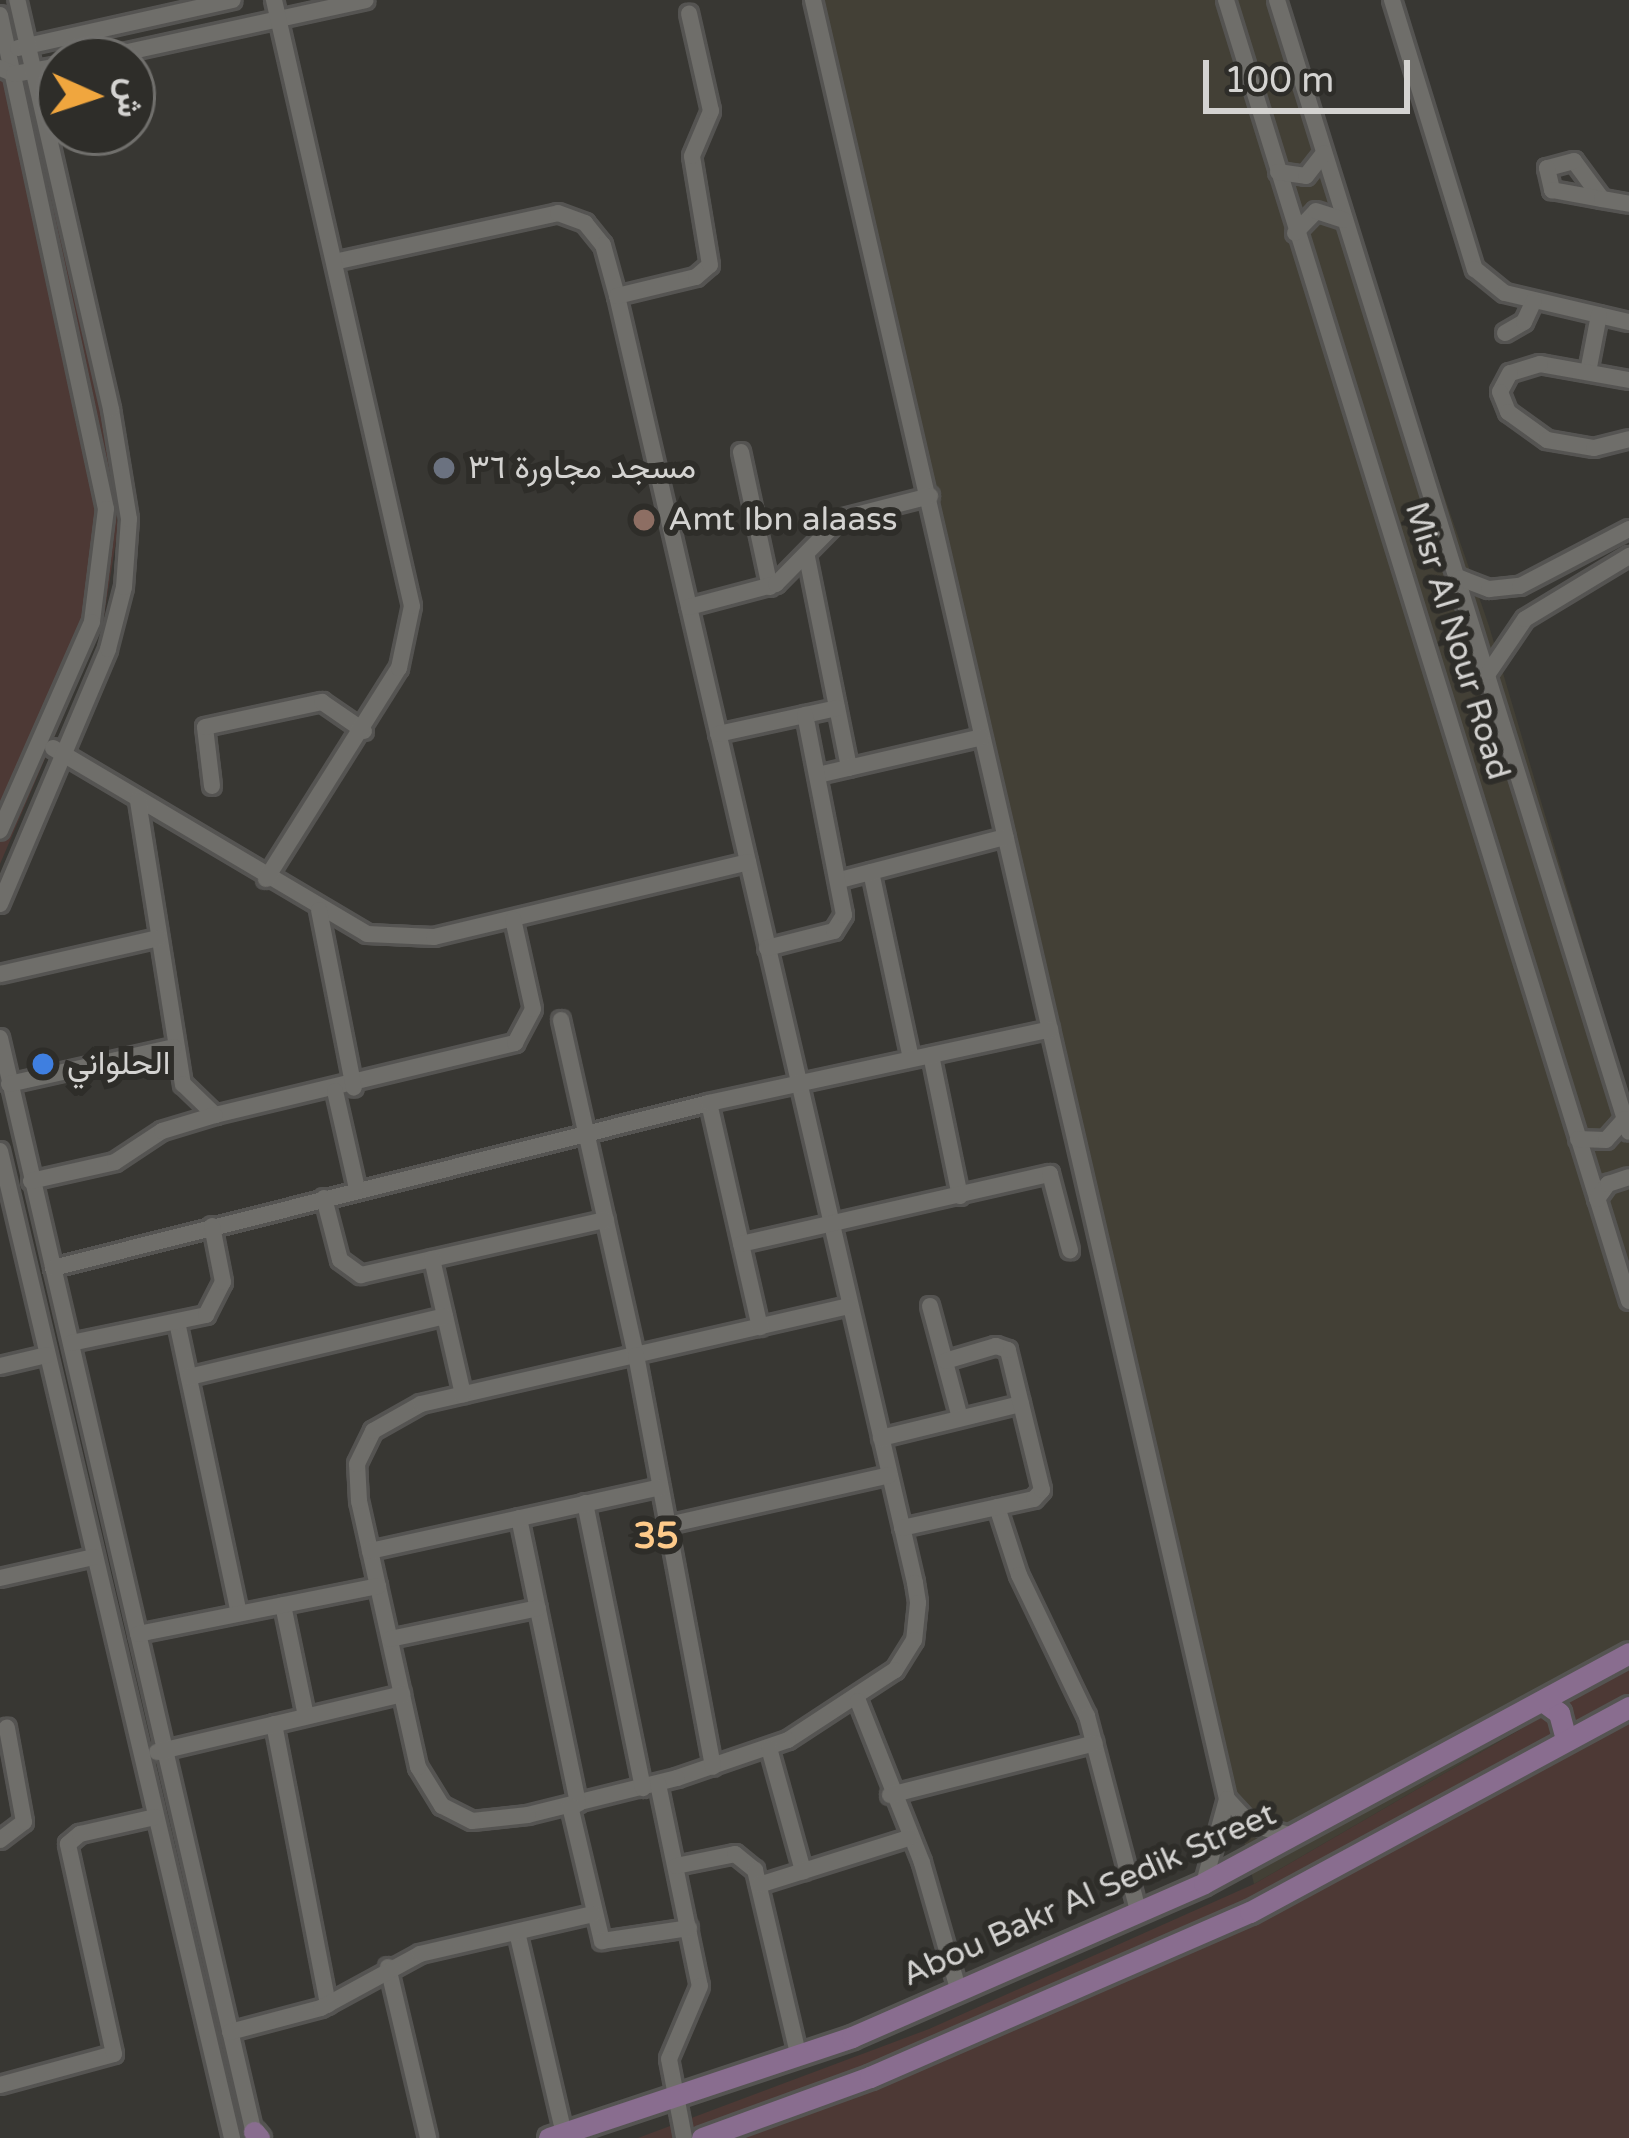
<!DOCTYPE html>
<html>
<head>
<meta charset="utf-8">
<style>
	body { margin:0 }
	#map { position:relative; width:1629px; height:2138px; overflow:hidden; background:#383733; font-family:"Varela Round",Vazirmatn,sans-serif }
	div>[style] { position:absolute }
	[style*='--x'] { left:calc(var(--x)*1px); top:calc(var(--y)*1px); width:calc(var(--w)*1px); rotate:calc(var(--a)*1deg) }
	.commercial>* { inset:0; background:#4d3935 }
	.built>* { inset:0; background:#434036 }
	.roads { filter:drop-shadow(3px 0 #555452) drop-shadow(-3px 0 #555452) drop-shadow(0 3px #555452) drop-shadow(0 -3px #555452) }
	.minor>* { height:16px; margin:-8px; padding:0 8px; transform-origin:8px; border-radius:8px; background:#6f6e6a }
	.major>* { height:21px; margin:-10.5px; padding:0 10.5px; transform-origin:10.5px; border-radius:10.5px; background:#896d8f }
	.dots>* { width:33px; height:33px; translate:-50% -50%; box-sizing:border-box; border:6px solid #2e2d29; border-radius:50% }
	span { translate:-50% -50%; white-space:nowrap; text-align:center; line-height:1.15; -webkit-text-stroke:12px #2e2d29; paint-order:stroke }
	.poi-label { font-size:33px; color:#d4d3d1 }
	.left { translate:0 -50%; text-align:left }
	.street-label { font-size:33px; color:#d4d3d1 }
	.neighbourhood-label { font-size:36px; color:#feca8a; font-weight:700 }
	.north { position:absolute; left:36px; top:36px; width:120px; height:120px; box-sizing:border-box; background:#2e2d29; border:3px solid #706f6c; border-radius:50%; rotate:93deg; font-size:33px; font-weight:700; line-height:48px; text-align:center; color:#d4d3d1 }
	.north::after { content:''; display:block; margin:auto; width:42px; height:54px; background:#f0a63e; clip-path:polygon(50% 0,100% 100%,50% 72%,0 100%) }
	.scale { position:absolute; left:1203px; top:60px; width:207px; height:54px; box-sizing:border-box; border:6px solid #d4d3d1; border-top:0; padding-left:15px; font-size:36px; line-height:42px; white-space:nowrap; color:#d4d3d1; -webkit-text-stroke:9px #2e2d29; paint-order:stroke }
</style>
</head>
<body>
<div id="map">
	<div class="commercial">
		<i style="clip-path:polygon(23px 66px,103px 408px,118px 528px,103px 623px,0 864px,0 71px)"></i>
		<i style="clip-path:polygon(1629px 1666px,1629px 2138px,638px 2138px,929px 2029px,1254px 1884px)"></i>
	</div>
	<div class="built">
		<i style="clip-path:polygon(820px 0,1273px 0,1489px 626px,1629px 1098px,1629px 1666px,1254px 1884px)"></i>
	</div>
	<div class="roads">
		<div class="minor">
			<i style="--x:813;--y:0;--w:1846;--a:77.04"></i>
			<i style="--x:1227;--y:1799;--w:87;--a:105.3"></i>
			<i style="--x:1226;--y:0;--w:1362;--a:72.79"></i>
			<i style="--x:1277;--y:0;--w:1185;--a:72.73"></i>
			<i style="--x:1392;--y:0;--w:282;--a:72.9"></i>
			<i style="--x:1475;--y:269;--w:38;--a:39"></i>
			<i style="--x:1505;--y:293;--w:127;--a:13.2"></i>
			<i style="--x:0;--y:15;--w:505;--a:77.89"></i>
			<i style="--x:106;--y:509;--w:114;--a:97.1"></i>
			<i style="--x:92;--y:622;--w:228;--a:113.8"></i>
			<i style="--x:18;--y:48;--w:220;--a:-12.6"></i>
			<i style="--x:91;--y:60;--w:281;--a:-12.3"></i>
			<i style="--x:0;--y:68;--w:15;--a:23"></i>
			<i style="--x:14;--y:74;--w:47;--a:-9.9"></i>
			<i style="--x:1278;--y:172;--w:28;--a:8"></i>
			<i style="--x:1306;--y:176;--w:29;--a:-52"></i>
			<i style="--x:1602;--y:199;--w:47;--a:-126.4"></i>
			<i style="--x:1574;--y:161;--w:28;--a:165"></i>
			<i style="--x:1547;--y:168;--w:23;--a:77"></i>
			<i style="--x:1552;--y:190;--w:51;--a:10.2"></i>
			<i style="--x:1602;--y:199;--w:27;--a:10"></i>
			<i style="--x:1295;--y:233;--w:30;--a:-46"></i>
			<i style="--x:1316;--y:211;--w:29;--a:18"></i>
			<i style="--x:334;--y:262;--w:229;--a:-12.3"></i>
			<i style="--x:558;--y:213;--w:29;--a:20"></i>
			<i style="--x:585;--y:223;--w:28;--a:51"></i>
			<i style="--x:603;--y:245;--w:53;--a:74.6"></i>
			<i style="--x:617;--y:296;--w:1321;--a:76.96"></i>
			<i style="--x:915;--y:1583;--w:20;--a:81"></i>
			<i style="--x:918;--y:1603;--w:37;--a:96"></i>
			<i style="--x:914;--y:1640;--w:36;--a:122"></i>
			<i style="--x:895;--y:1670;--w:128;--a:146.8"></i>
			<i style="--x:788;--y:1740;--w:117;--a:161.1"></i>
			<i style="--x:677;--y:1778;--w:154;--a:166.1"></i>
			<i style="--x:528;--y:1815;--w:56;--a:173.9"></i>
			<i style="--x:472;--y:1821;--w:34;--a:-153"></i>
			<i style="--x:442;--y:1806;--w:46;--a:-121.6"></i>
			<i style="--x:418;--y:1767;--w:272;--a:-102.5"></i>
			<i style="--x:359;--y:1501;--w:37;--a:-93"></i>
			<i style="--x:357;--y:1464;--w:37;--a:-64"></i>
			<i style="--x:373;--y:1431;--w:55;--a:-29.4"></i>
			<i style="--x:421;--y:1404;--w:440;--a:-12.9"></i>
			<i style="--x:617;--y:296;--w:81;--a:-13.5"></i>
			<i style="--x:696;--y:277;--w:18;--a:-41"></i>
			<i style="--x:710;--y:265;--w:110;--a:-99.4"></i>
			<i style="--x:692;--y:156;--w:49;--a:-67.1"></i>
			<i style="--x:711;--y:111;--w:100;--a:-102.7"></i>
			<i style="--x:1505;--y:333;--w:22;--a:-30"></i>
			<i style="--x:1524;--y:322;--w:23;--a:-65"></i>
			<i style="--x:1588;--y:372;--w:58;--a:-79.1"></i>
			<i style="--x:1629;--y:380;--w:90;--a:-169.8"></i>
			<i style="--x:1540;--y:364;--w:31;--a:163"></i>
			<i style="--x:1510;--y:373;--w:21;--a:118"></i>
			<i style="--x:1500;--y:392;--w:22;--a:68"></i>
			<i style="--x:1508;--y:412;--w:48;--a:35.7"></i>
			<i style="--x:1547;--y:440;--w:48;--a:9.7"></i>
			<i style="--x:1594;--y:448;--w:36;--a:-14"></i>
			<i style="--x:741;--y:452;--w:138;--a:77.9"></i>
			<i style="--x:807;--y:557;--w:215;--a:78.7"></i>
			<i style="--x:1460;--y:578;--w:31;--a:21"></i>
			<i style="--x:1489;--y:589;--w:31;--a:-6"></i>
			<i style="--x:1520;--y:586;--w:123;--a:-27.6"></i>
			<i style="--x:689;--y:607;--w:90;--a:-14.8"></i>
			<i style="--x:776;--y:584;--w:91;--a:-45.4"></i>
			<i style="--x:840;--y:519;--w:93;--a:-14.3"></i>
			<i style="--x:1489;--y:672;--w:64;--a:-55.8"></i>
			<i style="--x:1525;--y:619;--w:122;--a:-31.2"></i>
			<i style="--x:718;--y:734;--w:122;--a:-12.3"></i>
			<i style="--x:53;--y:748;--w:365;--a:30.6"></i>
			<i style="--x:367;--y:934;--w:67;--a:2.6"></i>
			<i style="--x:434;--y:937;--w:323;--a:-13.4"></i>
			<i style="--x:818;--y:775;--w:168;--a:-13"></i>
			<i style="--x:212;--y:786;--w:59;--a:-96.8"></i>
			<i style="--x:205;--y:727;--w:120;--a:-12.1"></i>
			<i style="--x:322;--y:702;--w:51;--a:34.6"></i>
			<i style="--x:138;--y:801;--w:287;--a:81"></i>
			<i style="--x:183;--y:1084;--w:45;--a:44.1"></i>
			<i style="--x:215;--y:1115;--w:309;--a:-13.5"></i>
			<i style="--x:515;--y:1043;--w:38;--a:-62"></i>
			<i style="--x:533;--y:1009;--w:92;--a:-102.5"></i>
			<i style="--x:871;--y:872;--w:191;--a:77.9"></i>
			<i style="--x:266;--y:879;--w:249;--a:-57.8"></i>
			<i style="--x:399;--y:668;--w:63;--a:-78.2"></i>
			<i style="--x:412;--y:606;--w:622;--a:-102.83"></i>
			<i style="--x:840;--y:880;--w:171;--a:-14.6"></i>
			<i style="--x:0;--y:904;--w:277;--a:-67"></i>
			<i style="--x:108;--y:649;--w:64;--a:-75.5"></i>
			<i style="--x:124;--y:587;--w:68;--a:-85.8"></i>
			<i style="--x:129;--y:519;--w:111;--a:-99.3"></i>
			<i style="--x:111;--y:409;--w:420;--a:-102.9"></i>
			<i style="--x:319;--y:910;--w:181;--a:78.9"></i>
			<i style="--x:767;--y:948;--w:69;--a:-14.2"></i>
			<i style="--x:834;--y:931;--w:19;--a:-58"></i>
			<i style="--x:844;--y:915;--w:204;--a:-101"></i>
			<i style="--x:0;--y:974;--w:162;--a:-12.8"></i>
			<i style="--x:561;--y:1020;--w:343;--a:77.4"></i>
			<i style="--x:636;--y:1355;--w:419;--a:79.4"></i>
			<i style="--x:0;--y:1038;--w:1129;--a:76.95"></i>
			<i style="--x:931;--y:1055;--w:144;--a:78.4"></i>
			<i style="--x:9;--y:1084;--w:169;--a:-12.6"></i>
			<i style="--x:335;--y:1091;--w:100;--a:77.3"></i>
			<i style="--x:709;--y:1103;--w:230;--a:77.2"></i>
			<i style="--x:1578;--y:1139;--w:28;--a:2"></i>
			<i style="--x:1606;--y:1140;--w:28;--a:-48"></i>
			<i style="--x:0;--y:1151;--w:1014;--a:76.77"></i>
			<i style="--x:31;--y:1181;--w:86;--a:-12.7"></i>
			<i style="--x:115;--y:1162;--w:56;--a:-33.4"></i>
			<i style="--x:162;--y:1131;--w:55;--a:-16.8"></i>
			<i style="--x:324;--y:1198;--w:64;--a:75.5"></i>
			<i style="--x:340;--y:1260;--w:26;--a:36"></i>
			<i style="--x:361;--y:1275;--w:251;--a:-12.7"></i>
			<i style="--x:1597;--y:1199;--w:19;--a:-54"></i>
			<i style="--x:1608;--y:1184;--w:22;--a:-18"></i>
			<i style="--x:741;--y:1244;--w:317;--a:-12.8"></i>
			<i style="--x:1050;--y:1174;--w:79;--a:75.3"></i>
			<i style="--x:432;--y:1259;--w:139;--a:77.1"></i>
			<i style="--x:53;--y:1268;--w:676;--a:-14.12"></i>
			<i style="--x:709;--y:1103;--w:349;--a:-12.2"></i>
			<i style="--x:930;--y:1306;--w:116;--a:75"></i>
			<i style="--x:177;--y:1322;--w:294;--a:78"></i>
			<i style="--x:71;--y:1343;--w:138;--a:-11.7"></i>
			<i style="--x:206;--y:1315;--w:37;--a:-63"></i>
			<i style="--x:223;--y:1282;--w:57;--a:-101.1"></i>
			<i style="--x:0;--y:1366;--w:48;--a:-13.2"></i>
			<i style="--x:189;--y:1377;--w:263;--a:-13.4"></i>
			<i style="--x:881;--y:1438;--w:144;--a:-13.7"></i>
			<i style="--x:585;--y:1503;--w:291;--a:78.5"></i>
			<i style="--x:997;--y:1507;--w:71;--a:72.1"></i>
			<i style="--x:1019;--y:1575;--w:157;--a:64.3"></i>
			<i style="--x:1087;--y:1716;--w:202;--a:75.3"></i>
			<i style="--x:519;--y:1518;--w:292;--a:78.3"></i>
			<i style="--x:668;--y:1525;--w:227;--a:-12.7"></i>
			<i style="--x:902;--y:1528;--w:135;--a:-12.4"></i>
			<i style="--x:1034;--y:1499;--w:12;--a:-48"></i>
			<i style="--x:1042;--y:1490;--w:144;--a:-103.7"></i>
			<i style="--x:1008;--y:1350;--w:13;--a:-162"></i>
			<i style="--x:996;--y:1346;--w:53;--a:163.6"></i>
			<i style="--x:370;--y:1551;--w:297;--a:-12.4"></i>
			<i style="--x:0;--y:1578;--w:96;--a:-12.6"></i>
			<i style="--x:283;--y:1605;--w:113;--a:78.3"></i>
			<i style="--x:138;--y:1634;--w:245;--a:-11.3"></i>
			<i style="--x:390;--y:1639;--w:151;--a:-11.8"></i>
			<i style="--x:858;--y:1701;--w:174;--a:68.4"></i>
			<i style="--x:922;--y:1863;--w:134;--a:74"></i>
			<i style="--x:274;--y:1724;--w:286;--a:79.1"></i>
			<i style="--x:769;--y:1748;--w:128;--a:74.5"></i>
			<i style="--x:157;--y:1752;--w:252;--a:-13.3"></i>
			<i style="--x:658;--y:1784;--w:206;--a:78.3"></i>
			<i style="--x:700;--y:1986;--w:79;--a:113"></i>
			<i style="--x:669;--y:2059;--w:80;--a:79.2"></i>
			<i style="--x:890;--y:1795;--w:211;--a:-14.2"></i>
			<i style="--x:1227;--y:1799;--w:34;--a:47"></i>
			<i style="--x:1250;--y:1824;--w:44;--a:15.9"></i>
			<i style="--x:570;--y:1806;--w:139;--a:76.7"></i>
			<i style="--x:602;--y:1941;--w:88;--a:-8.5"></i>
			<i style="--x:0;--y:1840;--w:30;--a:-37"></i>
			<i style="--x:24;--y:1822;--w:96;--a:-100.3"></i>
			<i style="--x:676;--y:1866;--w:60;--a:-11.5"></i>
			<i style="--x:735;--y:1854;--w:26;--a:39"></i>
			<i style="--x:755;--y:1870;--w:192;--a:76.8"></i>
			<i style="--x:759;--y:1885;--w:159;--a:-17.5"></i>
			<i style="--x:517;--y:1932;--w:207;--a:76.9"></i>
			<i style="--x:388;--y:1967;--w:176;--a:76.8"></i>
			<i style="--x:230;--y:2032;--w:94;--a:-14.8"></i>
			<i style="--x:321;--y:2008;--w:113;--a:-28.6"></i>
			<i style="--x:420;--y:1954;--w:178;--a:-13"></i>
			<i style="--x:0;--y:2085;--w:118;--a:-15.2"></i>
			<i style="--x:114;--y:2054;--w:215;--a:-102.4"></i>
			<i style="--x:68;--y:1844;--w:16;--a:-40"></i>
			<i style="--x:80;--y:1834;--w:77;--a:-12.8"></i>
		</div>
		<div class="major">
			<i style="--x:1544;--y:1702;--w:19;--a:36"></i>
			<i style="--x:1559;--y:1713;--w:28;--a:75"></i>
			<i style="--x:254;--y:2132;--w:8;--a:50"></i>
			<i style="--x:549;--y:2138;--w:319;--a:-18.4"></i>
			<i style="--x:852;--y:2037;--w:384;--a:-23.6"></i>
			<i style="--x:1204;--y:1883;--w:483;--a:-28.4"></i>
			<i style="--x:702;--y:2138;--w:179;--a:-20"></i>
			<i style="--x:870;--y:2077;--w:414;--a:-23.5"></i>
			<i style="--x:1250;--y:1912;--w:431;--a:-28.4"></i>
		</div>
	</div>
	<div class="dots">
		<i style="left:444px;top:468px;background:#6b7280"></i>
		<i style="left:644px;top:520px;background:#8d6e63"></i>
		<i style="left:43px;top:1064px;background:#3f7fe0"></i>
	</div>
	<div class="poi-label">
		<span class="left" style="left:468px;top:468px">مسجد مجاورة ٣٦</span>
		<span class="left" style="left:668px;top:520px">Amt Ibn alaass</span>
		<span class="left" style="left:67px;top:1064px">الحلواني</span>
	</div>
	<div class="street-label">
		<span style="left:1457px;top:641px;rotate:73deg">Misr Al Nour Road</span>
		<span style="left:1089px;top:1895px;rotate:-24deg">Abou Bakr Al Sedik Street</span>
	</div>
	<div class="neighbourhood-label">
		<span style="left:656px;top:1537px">35</span>
	</div>
	<div class="north">ش</div>
	<div class="scale">100 m</div>
</div>
</body>
</html>
